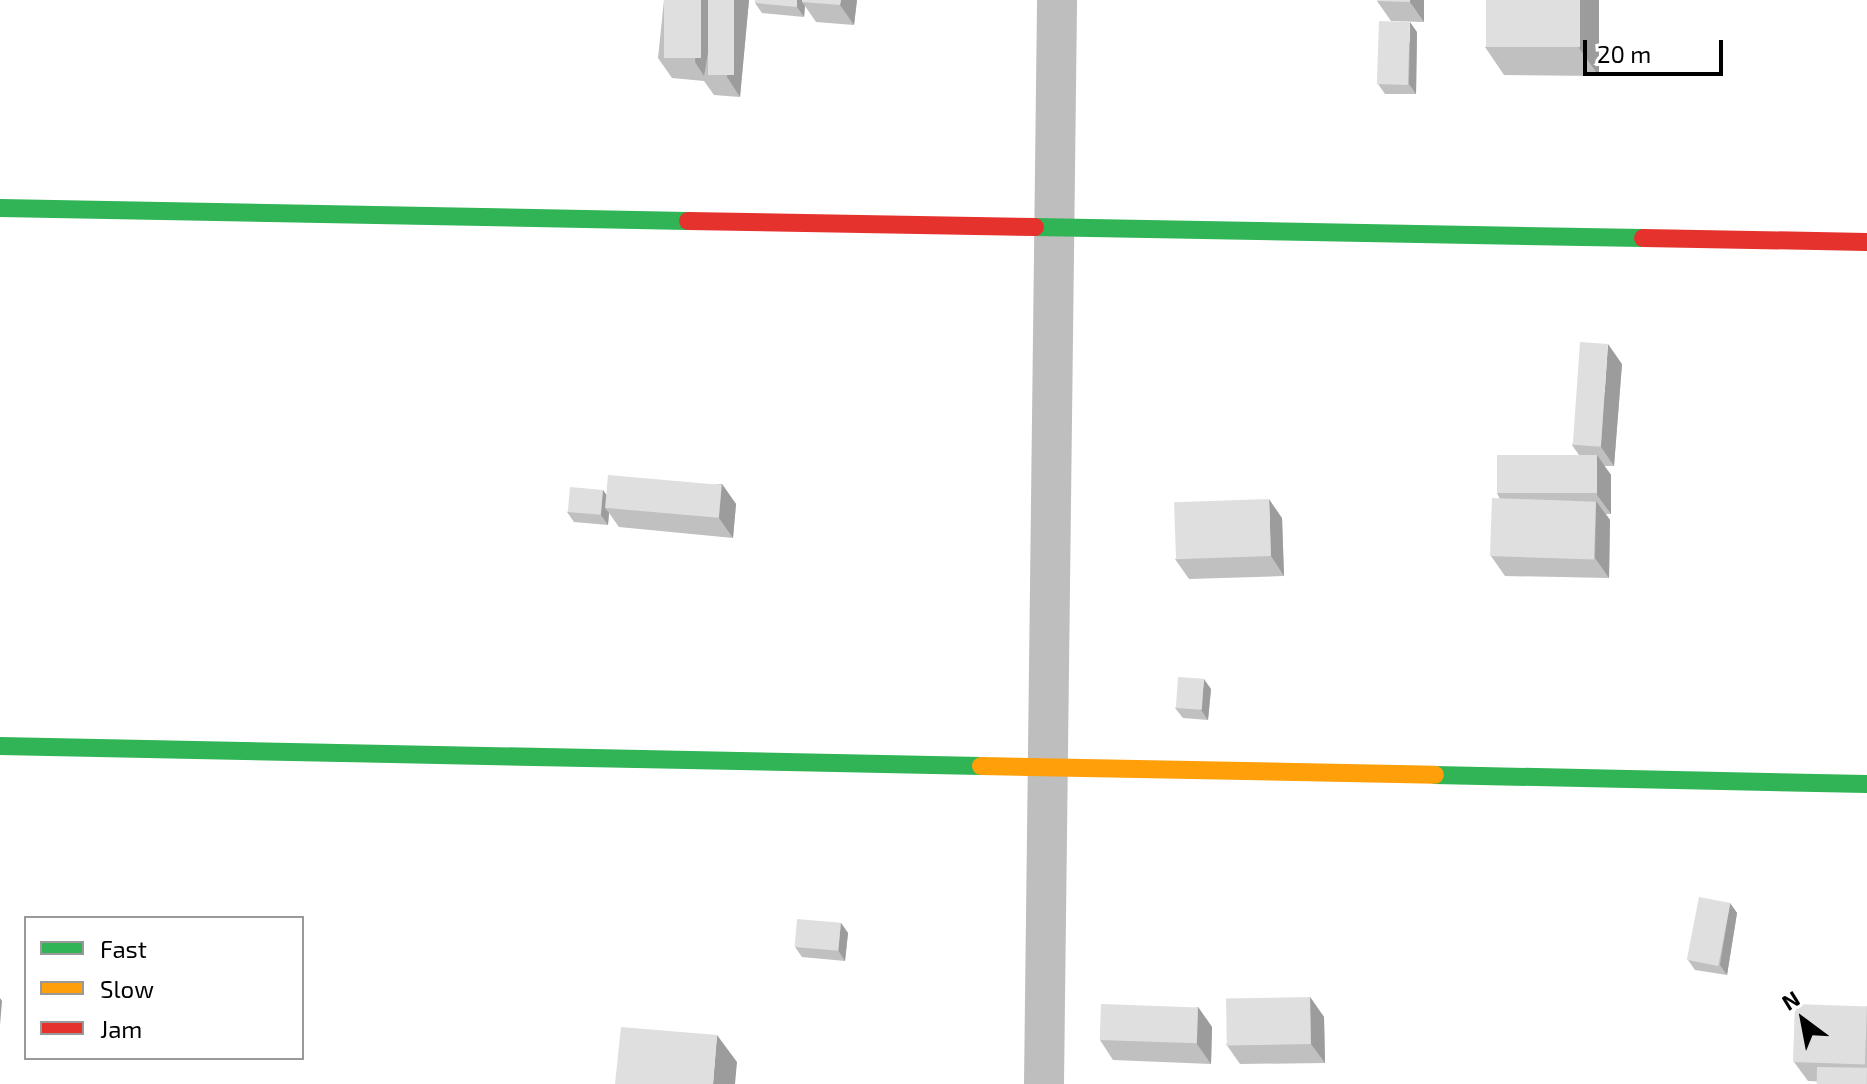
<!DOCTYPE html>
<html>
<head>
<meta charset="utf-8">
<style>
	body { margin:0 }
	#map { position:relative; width:1867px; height:1084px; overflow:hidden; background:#fff; font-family:"Exo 2",sans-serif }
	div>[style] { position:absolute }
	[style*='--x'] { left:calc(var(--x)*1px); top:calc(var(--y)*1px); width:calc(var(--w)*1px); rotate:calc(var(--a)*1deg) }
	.street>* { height:40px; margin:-20px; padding:0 20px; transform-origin:20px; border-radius:20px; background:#bebebe }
	.fast>* { height:18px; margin:-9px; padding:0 9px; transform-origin:9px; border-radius:9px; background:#30b455 }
	.slow>* { height:18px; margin:-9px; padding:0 9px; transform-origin:9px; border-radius:9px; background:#ff9f0a }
	.jam>* { height:18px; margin:-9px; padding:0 9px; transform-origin:9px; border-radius:9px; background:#e5322d }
	.wall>* { inset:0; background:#c0c0c0 }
	.shaded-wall>* { inset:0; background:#9c9c9c }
	.building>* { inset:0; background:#dfdfdf; transform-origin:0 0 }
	span { translate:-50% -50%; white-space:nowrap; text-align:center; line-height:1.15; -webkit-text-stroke:6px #fff; paint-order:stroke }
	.legend { position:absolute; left:24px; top:916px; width:280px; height:144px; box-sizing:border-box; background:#fff; border:2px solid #999; margin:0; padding:10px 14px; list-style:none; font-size:24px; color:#000 }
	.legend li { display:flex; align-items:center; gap:16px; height:40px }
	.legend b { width:40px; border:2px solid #999 }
	.north { position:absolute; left:1763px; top:980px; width:80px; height:80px; -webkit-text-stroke:6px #fff; paint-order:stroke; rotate:328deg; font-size:22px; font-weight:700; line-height:32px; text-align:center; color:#000 }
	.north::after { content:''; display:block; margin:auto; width:28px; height:36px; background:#000; clip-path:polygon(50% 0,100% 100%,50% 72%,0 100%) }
	.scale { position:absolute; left:1583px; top:40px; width:140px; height:36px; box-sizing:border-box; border:4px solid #000; border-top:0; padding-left:10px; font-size:24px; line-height:28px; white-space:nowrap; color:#000; -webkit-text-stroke:6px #fff; paint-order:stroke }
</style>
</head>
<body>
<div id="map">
	<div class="street">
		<i style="--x:1044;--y:1084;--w:1084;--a:-89.31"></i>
	</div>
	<div class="fast">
		<i style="--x:0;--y:208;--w:688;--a:1.08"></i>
		<i style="--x:1035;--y:227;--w:608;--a:1.04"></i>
		<i style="--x:0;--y:746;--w:981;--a:1.17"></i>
		<i style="--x:1435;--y:775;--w:432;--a:1.2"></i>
	</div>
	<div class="slow">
		<i style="--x:981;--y:766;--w:454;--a:1.1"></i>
	</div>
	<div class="jam">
		<i style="--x:688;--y:221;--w:347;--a:1"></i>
		<i style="--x:1643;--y:238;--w:224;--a:1"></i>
	</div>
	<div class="wall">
		<i style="clip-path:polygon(664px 0,749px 0,740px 97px,714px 95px,704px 81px,672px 78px,658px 58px)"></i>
		<i style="clip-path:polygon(857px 0,854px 25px,816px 22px,805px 6px,804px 17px,762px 13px,755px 3px)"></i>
		<i style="clip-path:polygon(1424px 0,1424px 22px,1391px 21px,1377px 1px)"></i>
		<i style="clip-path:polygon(1599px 0,1599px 76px,1504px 75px,1485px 47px)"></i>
		<i style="clip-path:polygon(1417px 32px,1416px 94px,1385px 94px,1378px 84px)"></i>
		<i style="clip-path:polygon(1622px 364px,1614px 466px,1604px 466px,1611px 475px,1611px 514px,1606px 514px,1610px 520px,1609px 578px,1505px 576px,1491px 556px,1500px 499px,1497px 493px,1579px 455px,1572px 445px)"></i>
		<i style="clip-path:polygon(722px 484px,736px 504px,733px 538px,619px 527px,609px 513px,608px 525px,574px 522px,567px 512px,603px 490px,606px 495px)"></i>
		<i style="clip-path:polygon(1282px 518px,1284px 576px,1189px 579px,1175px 559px)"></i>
		<i style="clip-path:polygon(1211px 689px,1208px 720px,1183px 718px,1175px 708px)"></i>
		<i style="clip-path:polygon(1730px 903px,1737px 913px,1727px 975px,1695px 970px,1688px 960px)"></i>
		<i style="clip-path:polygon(841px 923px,848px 933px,845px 961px,802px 957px,795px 947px)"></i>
		<i style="clip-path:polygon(1310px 997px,1324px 1017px,1325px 1063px,1240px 1064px,1226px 1044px)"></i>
		<i style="clip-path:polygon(1867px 1006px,1867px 1084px,1808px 1081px,1794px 1062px)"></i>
		<i style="clip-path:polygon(1198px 1007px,1212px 1027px,1211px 1064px,1113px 1060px,1100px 1040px)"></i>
	</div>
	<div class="shaded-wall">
		<i style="clip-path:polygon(701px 0,717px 0,704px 76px,695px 62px)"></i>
		<i style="clip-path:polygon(734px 0,749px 0,740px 97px,727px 77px)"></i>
		<i style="clip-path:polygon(797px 0,805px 0,802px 2px,805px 6px,804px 17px,797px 7px)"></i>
		<i style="clip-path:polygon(841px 0,857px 0,854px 25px,840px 5px)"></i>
		<i style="clip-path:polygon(1410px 0,1424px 0,1424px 22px,1410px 2px)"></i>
		<i style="clip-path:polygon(1580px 0,1599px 0,1599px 76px,1579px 48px)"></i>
		<i style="clip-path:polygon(1410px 22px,1417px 32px,1416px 94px,1409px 84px)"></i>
		<i style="clip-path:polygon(1608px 344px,1622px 364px,1614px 466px,1601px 447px)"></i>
		<i style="clip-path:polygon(1597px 455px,1611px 475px,1611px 514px,1597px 495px)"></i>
		<i style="clip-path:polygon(722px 484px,736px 504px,733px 538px,719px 518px)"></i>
		<i style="clip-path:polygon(603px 490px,610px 500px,605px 508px,609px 513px,608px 525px,601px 515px)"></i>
		<i style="clip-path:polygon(1269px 499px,1282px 518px,1284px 576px,1271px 556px)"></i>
		<i style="clip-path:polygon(1596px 501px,1610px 520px,1609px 578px,1595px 558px)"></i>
		<i style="clip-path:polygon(1204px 679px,1211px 689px,1208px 720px,1201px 710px)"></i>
		<i style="clip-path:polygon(1730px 903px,1737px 913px,1727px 975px,1720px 965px)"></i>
		<i style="clip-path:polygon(841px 923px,848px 933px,845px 961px,838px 950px)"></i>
		<i style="clip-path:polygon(1310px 997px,1324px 1017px,1325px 1063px,1311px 1044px)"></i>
		<i style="clip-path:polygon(0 998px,2px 1001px,0 1025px)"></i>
		<i style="clip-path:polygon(1198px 1007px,1212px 1027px,1211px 1064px,1197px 1044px)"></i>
		<i style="clip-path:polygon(717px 1035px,737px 1062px,735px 1084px,713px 1084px)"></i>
	</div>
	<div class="building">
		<i style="left:664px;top:0;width:37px;height:58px"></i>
		<i style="left:708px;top:0;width:26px;height:75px"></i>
		<i style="clip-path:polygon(755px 0,797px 0,797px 7px,755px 3px)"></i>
		<i style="clip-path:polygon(802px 0,841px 0,840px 5px,802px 2px)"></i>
		<i style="clip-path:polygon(1377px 0,1410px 0,1410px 2px,1377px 1px)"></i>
		<i style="left:1486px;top:0;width:94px;height:47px"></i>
		<i style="left:1379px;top:21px;width:31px;height:63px;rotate:2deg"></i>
		<i style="left:1580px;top:342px;width:28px;height:103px;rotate:4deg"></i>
		<i style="left:1497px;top:455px;width:100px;height:38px"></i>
		<i style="left:608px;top:475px;width:114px;height:33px;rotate:5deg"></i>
		<i style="left:570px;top:487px;width:33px;height:25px;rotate:5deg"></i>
		<i style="left:1492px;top:498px;width:104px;height:58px;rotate:2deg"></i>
		<i style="left:1269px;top:499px;width:57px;height:95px;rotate:88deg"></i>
		<i style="left:1178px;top:677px;width:26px;height:31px;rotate:4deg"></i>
		<i style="left:1699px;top:897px;width:32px;height:64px;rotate:11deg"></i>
		<i style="left:797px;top:919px;width:44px;height:28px;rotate:5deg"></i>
		<i style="left:1310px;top:997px;width:47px;height:84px;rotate:89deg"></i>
		<i style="left:1101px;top:1004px;width:97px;height:36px;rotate:2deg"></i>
		<i style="left:1795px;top:1004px;width:72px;height:58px;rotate:2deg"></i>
		<i style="clip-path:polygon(621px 1027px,717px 1035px,713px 1084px,615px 1084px)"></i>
		<i style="left:1817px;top:1067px;width:50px;height:17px;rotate:1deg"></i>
	</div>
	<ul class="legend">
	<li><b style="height:10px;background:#30b455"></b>Fast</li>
	<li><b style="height:10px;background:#ff9f0a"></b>Slow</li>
	<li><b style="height:10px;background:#e5322d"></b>Jam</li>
	</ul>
	<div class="north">N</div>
	<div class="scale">20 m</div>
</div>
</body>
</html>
